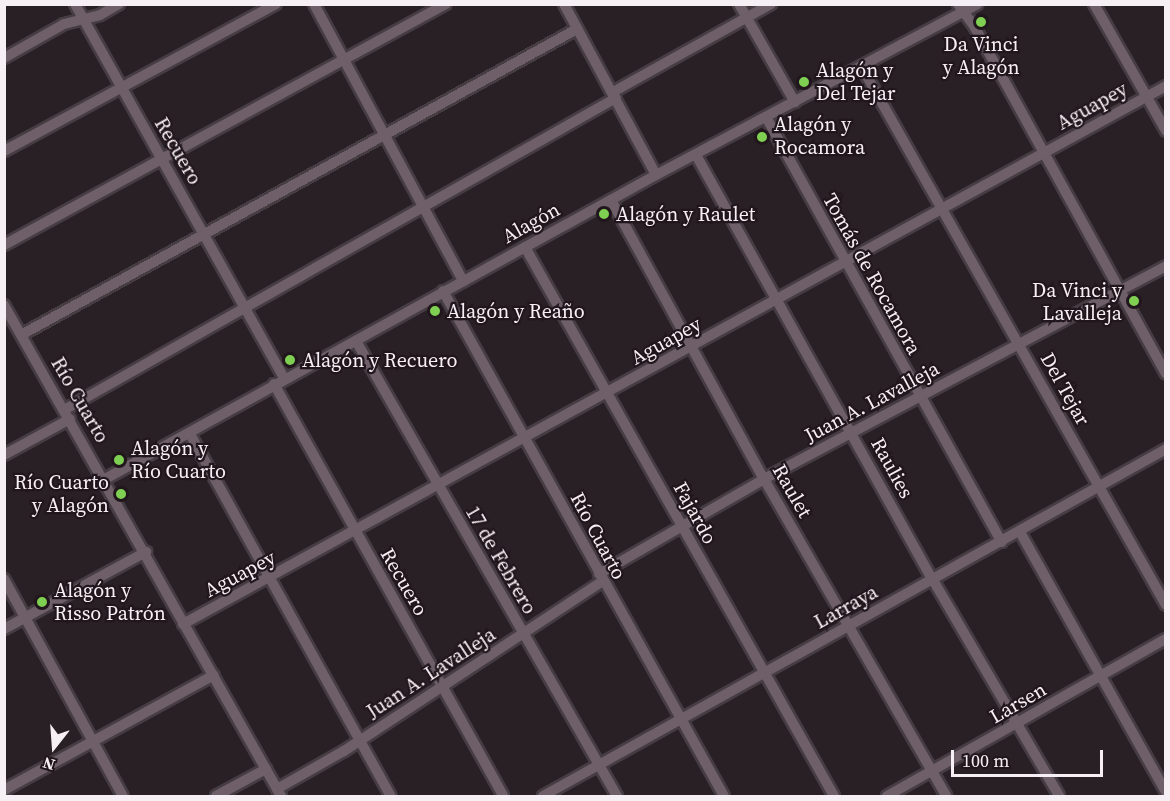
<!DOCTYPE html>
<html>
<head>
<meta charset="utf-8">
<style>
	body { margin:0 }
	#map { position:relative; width:1170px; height:801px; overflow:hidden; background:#292026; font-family:"Source Serif 4",serif }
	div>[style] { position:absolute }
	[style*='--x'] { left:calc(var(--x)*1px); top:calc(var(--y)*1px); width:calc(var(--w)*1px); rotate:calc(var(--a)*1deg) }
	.roads { filter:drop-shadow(2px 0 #463d43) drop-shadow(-2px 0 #463d43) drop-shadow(0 2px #463d43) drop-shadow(0 -2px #463d43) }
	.minor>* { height:10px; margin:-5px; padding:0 5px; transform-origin:5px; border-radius:5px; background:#6e5f68 }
	.dots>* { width:16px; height:16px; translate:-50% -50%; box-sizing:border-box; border:3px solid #20161c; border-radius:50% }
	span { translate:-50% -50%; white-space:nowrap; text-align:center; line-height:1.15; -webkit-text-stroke:4.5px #20161c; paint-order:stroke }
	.poi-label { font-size:20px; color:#f6eff3 }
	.left { translate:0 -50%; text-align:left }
	.right { translate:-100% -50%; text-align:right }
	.street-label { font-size:20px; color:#f6eff3 }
	.frame { position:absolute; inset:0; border:6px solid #f6eff3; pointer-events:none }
	.north { position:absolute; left:24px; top:717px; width:60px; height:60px; -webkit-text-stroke:4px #20161c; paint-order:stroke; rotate:197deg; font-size:16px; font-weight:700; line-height:24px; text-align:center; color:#f6eff3 }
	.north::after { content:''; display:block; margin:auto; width:21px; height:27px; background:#f6eff3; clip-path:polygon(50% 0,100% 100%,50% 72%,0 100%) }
	.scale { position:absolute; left:951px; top:750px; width:152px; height:27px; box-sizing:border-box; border:3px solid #f6eff3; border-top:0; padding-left:8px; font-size:18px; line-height:21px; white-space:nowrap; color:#f6eff3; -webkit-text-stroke:4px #20161c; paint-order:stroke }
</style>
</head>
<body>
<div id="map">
	<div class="roads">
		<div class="minor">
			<i style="--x:75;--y:4;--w:428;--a:60.8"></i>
			<i style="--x:314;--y:4;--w:315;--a:61.7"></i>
			<i style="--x:564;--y:4;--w:194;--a:61.7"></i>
			<i style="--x:739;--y:4;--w:113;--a:60.3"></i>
			<i style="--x:958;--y:4;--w:27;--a:54"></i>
			<i style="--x:974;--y:26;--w:397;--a:61.1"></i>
			<i style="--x:1094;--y:4;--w:146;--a:60.4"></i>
			<i style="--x:4;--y:58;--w:69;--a:-29.5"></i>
			<i style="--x:64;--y:24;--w:37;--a:-14"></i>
			<i style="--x:100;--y:15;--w:22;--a:-30"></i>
			<i style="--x:861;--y:66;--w:619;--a:60.5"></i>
			<i style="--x:613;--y:92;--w:181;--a:-29.1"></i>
			<i style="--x:766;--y:117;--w:486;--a:61"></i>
			<i style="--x:4;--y:151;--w:309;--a:-28.4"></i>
			<i style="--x:696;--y:155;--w:487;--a:60.9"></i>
			<i style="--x:933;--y:580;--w:250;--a:59.7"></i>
			<i style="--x:611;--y:200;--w:318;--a:61.3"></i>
			<i style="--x:764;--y:479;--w:366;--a:60.1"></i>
			<i style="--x:4;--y:245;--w:503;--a:-28.6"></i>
			<i style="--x:525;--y:247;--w:630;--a:60.63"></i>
			<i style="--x:443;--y:291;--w:578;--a:60.91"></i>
			<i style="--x:4;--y:305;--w:564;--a:60.57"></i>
			<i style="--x:21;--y:335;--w:635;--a:-28.83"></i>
			<i style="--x:356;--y:341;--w:525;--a:60.16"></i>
			<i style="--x:274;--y:384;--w:471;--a:60.9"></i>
			<i style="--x:64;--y:410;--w:634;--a:-29.48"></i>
			<i style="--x:190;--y:434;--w:414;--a:61"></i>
			<i style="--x:4;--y:455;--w:75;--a:-28.6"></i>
			<i style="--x:105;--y:479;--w:629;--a:-28.89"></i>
			<i style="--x:656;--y:175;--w:364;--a:-28"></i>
			<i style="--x:1020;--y:532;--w:298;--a:60.7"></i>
			<i style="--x:599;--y:574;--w:190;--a:-29.9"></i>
			<i style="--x:764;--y:479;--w:455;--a:-27.9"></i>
			<i style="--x:4;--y:579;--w:247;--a:61.3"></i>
			<i style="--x:183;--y:624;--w:1121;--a:-28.69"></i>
			<i style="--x:4;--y:629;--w:162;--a:-28.5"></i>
			<i style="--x:277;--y:789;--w:77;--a:-29.6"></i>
			<i style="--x:344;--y:751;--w:308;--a:-33.3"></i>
			<i style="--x:4;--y:790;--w:239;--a:-28.7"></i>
			<i style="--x:216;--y:796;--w:57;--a:-28.4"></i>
			<i style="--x:543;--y:796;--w:713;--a:-29.12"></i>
			<i style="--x:887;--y:796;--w:320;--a:-29.4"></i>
		</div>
	</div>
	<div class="dots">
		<i style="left:981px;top:22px;background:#7fd052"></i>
		<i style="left:804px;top:82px;background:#7fd052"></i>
		<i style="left:762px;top:137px;background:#7fd052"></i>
		<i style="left:604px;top:214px;background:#7fd052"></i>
		<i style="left:1134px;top:301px;background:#7fd052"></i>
		<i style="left:435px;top:311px;background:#7fd052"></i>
		<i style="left:290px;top:360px;background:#7fd052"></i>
		<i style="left:119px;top:460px;background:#7fd052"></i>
		<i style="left:121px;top:494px;background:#7fd052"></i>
		<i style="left:42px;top:602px;background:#7fd052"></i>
	</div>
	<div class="poi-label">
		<span style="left:981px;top:56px">Da Vinci<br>y Alagón</span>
		<span class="left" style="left:816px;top:82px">Alagón y<br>Del Tejar</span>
		<span class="left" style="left:774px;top:136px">Alagón y<br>Rocamora</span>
		<span class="left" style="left:616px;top:214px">Alagón y Raulet</span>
		<span class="right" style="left:1122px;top:302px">Da Vinci y<br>Lavalleja</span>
		<span class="left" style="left:447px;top:311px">Alagón y Reaño</span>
		<span class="left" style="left:302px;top:360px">Alagón y Recuero</span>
		<span class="left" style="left:131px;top:460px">Alagón y<br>Río Cuarto</span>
		<span class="right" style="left:109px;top:494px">Río Cuarto<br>y Alagón</span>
		<span class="left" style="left:54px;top:602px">Alagón y<br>Risso Patrón</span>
	</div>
	<div class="street-label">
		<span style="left:1092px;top:106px;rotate:-29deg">Aguapey</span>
		<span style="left:178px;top:151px;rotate:60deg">Recuero</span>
		<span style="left:531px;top:223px;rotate:-29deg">Alagón</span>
		<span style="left:872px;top:274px;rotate:61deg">Tomás de Rocamora</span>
		<span style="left:666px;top:341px;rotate:-29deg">Aguapey</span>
		<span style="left:1065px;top:389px;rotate:61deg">Del Tejar</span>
		<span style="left:80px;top:400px;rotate:60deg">Río Cuarto</span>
		<span style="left:872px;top:402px;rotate:-28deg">Juan A. Lavalleja</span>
		<span style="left:892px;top:468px;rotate:61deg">Raulies</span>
		<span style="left:792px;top:491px;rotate:60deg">Raulet</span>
		<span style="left:695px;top:513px;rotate:61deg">Fajardo</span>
		<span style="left:598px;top:536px;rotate:62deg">Río Cuarto</span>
		<span style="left:501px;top:560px;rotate:60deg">17 de Febrero</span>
		<span style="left:240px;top:574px;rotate:-28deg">Aguapey</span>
		<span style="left:404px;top:582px;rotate:60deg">Recuero</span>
		<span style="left:846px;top:607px;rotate:-29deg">Larraya</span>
		<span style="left:431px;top:673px;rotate:-33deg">Juan A. Lavalleja</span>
		<span style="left:1018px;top:703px;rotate:-30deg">Larsen</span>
	</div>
	<div class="frame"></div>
	<div class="north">N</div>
	<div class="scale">100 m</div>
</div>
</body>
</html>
